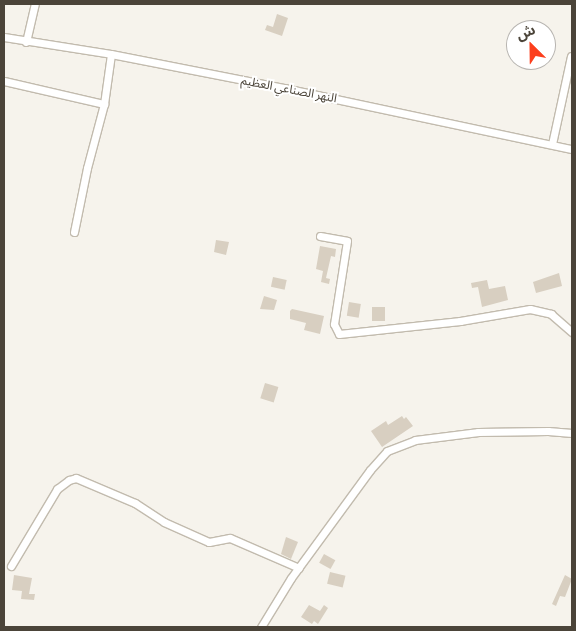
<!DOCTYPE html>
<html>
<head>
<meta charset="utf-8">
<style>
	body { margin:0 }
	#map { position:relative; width:576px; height:631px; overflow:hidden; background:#f6f3ec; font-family:Commissioner,"Noto Sans Arabic",sans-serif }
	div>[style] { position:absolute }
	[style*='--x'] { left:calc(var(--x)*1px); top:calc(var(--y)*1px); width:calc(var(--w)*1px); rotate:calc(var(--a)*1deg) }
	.building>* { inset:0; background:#d8cfc1; transform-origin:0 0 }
	.roads { filter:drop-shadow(1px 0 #c2bbae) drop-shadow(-1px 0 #c2bbae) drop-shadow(0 1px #c2bbae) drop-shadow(0 -1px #c2bbae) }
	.minor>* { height:7px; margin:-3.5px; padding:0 3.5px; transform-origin:3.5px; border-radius:3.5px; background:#fff }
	span { translate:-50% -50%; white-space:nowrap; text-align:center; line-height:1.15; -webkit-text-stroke:4px #fff; paint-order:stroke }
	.street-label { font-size:12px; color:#4b4439 }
	.frame { position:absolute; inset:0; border:5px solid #4b4439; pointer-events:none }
	.north { position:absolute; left:506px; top:20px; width:50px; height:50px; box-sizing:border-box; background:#fff; border:1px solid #b7b4b0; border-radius:50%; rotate:337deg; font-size:14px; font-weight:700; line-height:20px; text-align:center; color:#4b4439 }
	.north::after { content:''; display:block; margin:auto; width:18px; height:22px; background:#fc3f1d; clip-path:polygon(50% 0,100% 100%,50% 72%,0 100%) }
</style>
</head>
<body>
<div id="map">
	<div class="building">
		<i style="clip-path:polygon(277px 14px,288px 18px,282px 36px,265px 30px,267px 25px,273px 27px)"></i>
		<i style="clip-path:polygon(216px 240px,229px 242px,226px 255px,214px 252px)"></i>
		<i style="clip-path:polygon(320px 246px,336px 249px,335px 257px,331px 256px,326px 278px,330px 279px,329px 284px,321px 282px,323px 271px,316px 269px)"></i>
		<i style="clip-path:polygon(559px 273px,562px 286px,536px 293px,533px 282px)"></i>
		<i style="left:273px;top:277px;width:14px;height:10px;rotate:12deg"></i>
		<i style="clip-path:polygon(487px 280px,489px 289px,505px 286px,508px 300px,482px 307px,478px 287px,472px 288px,471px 283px)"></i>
		<i style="clip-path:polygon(264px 296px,277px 300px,274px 310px,260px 309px)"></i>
		<i style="left:349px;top:302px;width:12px;height:14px;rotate:9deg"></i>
		<i style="left:385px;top:307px;width:14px;height:13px;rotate:90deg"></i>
		<i style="clip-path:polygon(292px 309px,324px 316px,320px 334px,304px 330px,306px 323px,290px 319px,290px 311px)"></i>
		<i style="left:265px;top:383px;width:14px;height:16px;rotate:17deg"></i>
		<i style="clip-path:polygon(402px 416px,404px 419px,406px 417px,413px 426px,382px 447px,371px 431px,386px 421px,388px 425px)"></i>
		<i style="clip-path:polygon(286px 537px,298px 542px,291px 559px,281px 554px)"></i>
		<i style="left:324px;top:554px;width:13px;height:10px;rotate:29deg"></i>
		<i style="left:330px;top:572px;width:16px;height:12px;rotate:14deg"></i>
		<i style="clip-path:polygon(14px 575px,32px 578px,29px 594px,35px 594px,34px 600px,21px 599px,22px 591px,12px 590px)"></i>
		<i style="clip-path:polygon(565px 575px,572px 579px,565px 597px,560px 596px,556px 606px,552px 604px)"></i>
		<i style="clip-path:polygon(309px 605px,320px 611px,324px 605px,328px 608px,318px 624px,314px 621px,312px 624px,301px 617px)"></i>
	</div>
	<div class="roads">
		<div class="minor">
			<i style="--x:4;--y:37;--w:108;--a:9"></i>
			<i style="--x:111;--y:54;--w:176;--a:11.1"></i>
			<i style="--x:284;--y:88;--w:294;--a:12"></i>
			<i style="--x:26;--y:42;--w:39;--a:-77"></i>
			<i style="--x:4;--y:81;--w:103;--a:13"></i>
			<i style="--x:552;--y:144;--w:90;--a:-77.8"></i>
			<i style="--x:74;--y:232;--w:65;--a:-78.5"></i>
			<i style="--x:87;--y:168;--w:66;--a:-75.1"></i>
			<i style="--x:104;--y:104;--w:50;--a:-82"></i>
			<i style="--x:320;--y:236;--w:27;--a:10"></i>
			<i style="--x:347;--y:241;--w:84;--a:98.9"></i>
			<i style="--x:334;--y:324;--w:11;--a:63"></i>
			<i style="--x:339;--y:334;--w:122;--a:-6.1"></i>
			<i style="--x:460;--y:321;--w:71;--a:-9.7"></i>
			<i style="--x:530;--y:309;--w:22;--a:13"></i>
			<i style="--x:551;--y:314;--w:28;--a:41"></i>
			<i style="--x:11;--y:566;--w:90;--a:-59.1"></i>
			<i style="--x:57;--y:489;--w:15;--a:-37"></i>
			<i style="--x:69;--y:480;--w:7;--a:-16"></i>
			<i style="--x:76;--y:478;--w:64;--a:23"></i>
			<i style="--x:135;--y:503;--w:35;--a:33"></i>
			<i style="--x:164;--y:522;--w:49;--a:24"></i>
			<i style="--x:209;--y:542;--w:21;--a:-11"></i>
			<i style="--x:230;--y:538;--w:75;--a:23.5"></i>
			<i style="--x:261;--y:627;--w:57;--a:-58.5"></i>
			<i style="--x:291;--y:578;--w:134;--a:-53.8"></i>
			<i style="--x:370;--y:470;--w:25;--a:-48"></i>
			<i style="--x:387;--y:451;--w:30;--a:-21"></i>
			<i style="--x:415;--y:440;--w:64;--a:-7.2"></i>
			<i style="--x:478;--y:432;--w:70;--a:-0.8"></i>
			<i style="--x:548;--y:431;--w:24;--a:5"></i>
		</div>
	</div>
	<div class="street-label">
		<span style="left:289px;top:89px;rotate:11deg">النهر الصناعي العظيم</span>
	</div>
	<div class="frame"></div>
	<div class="north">ش</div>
</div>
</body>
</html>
